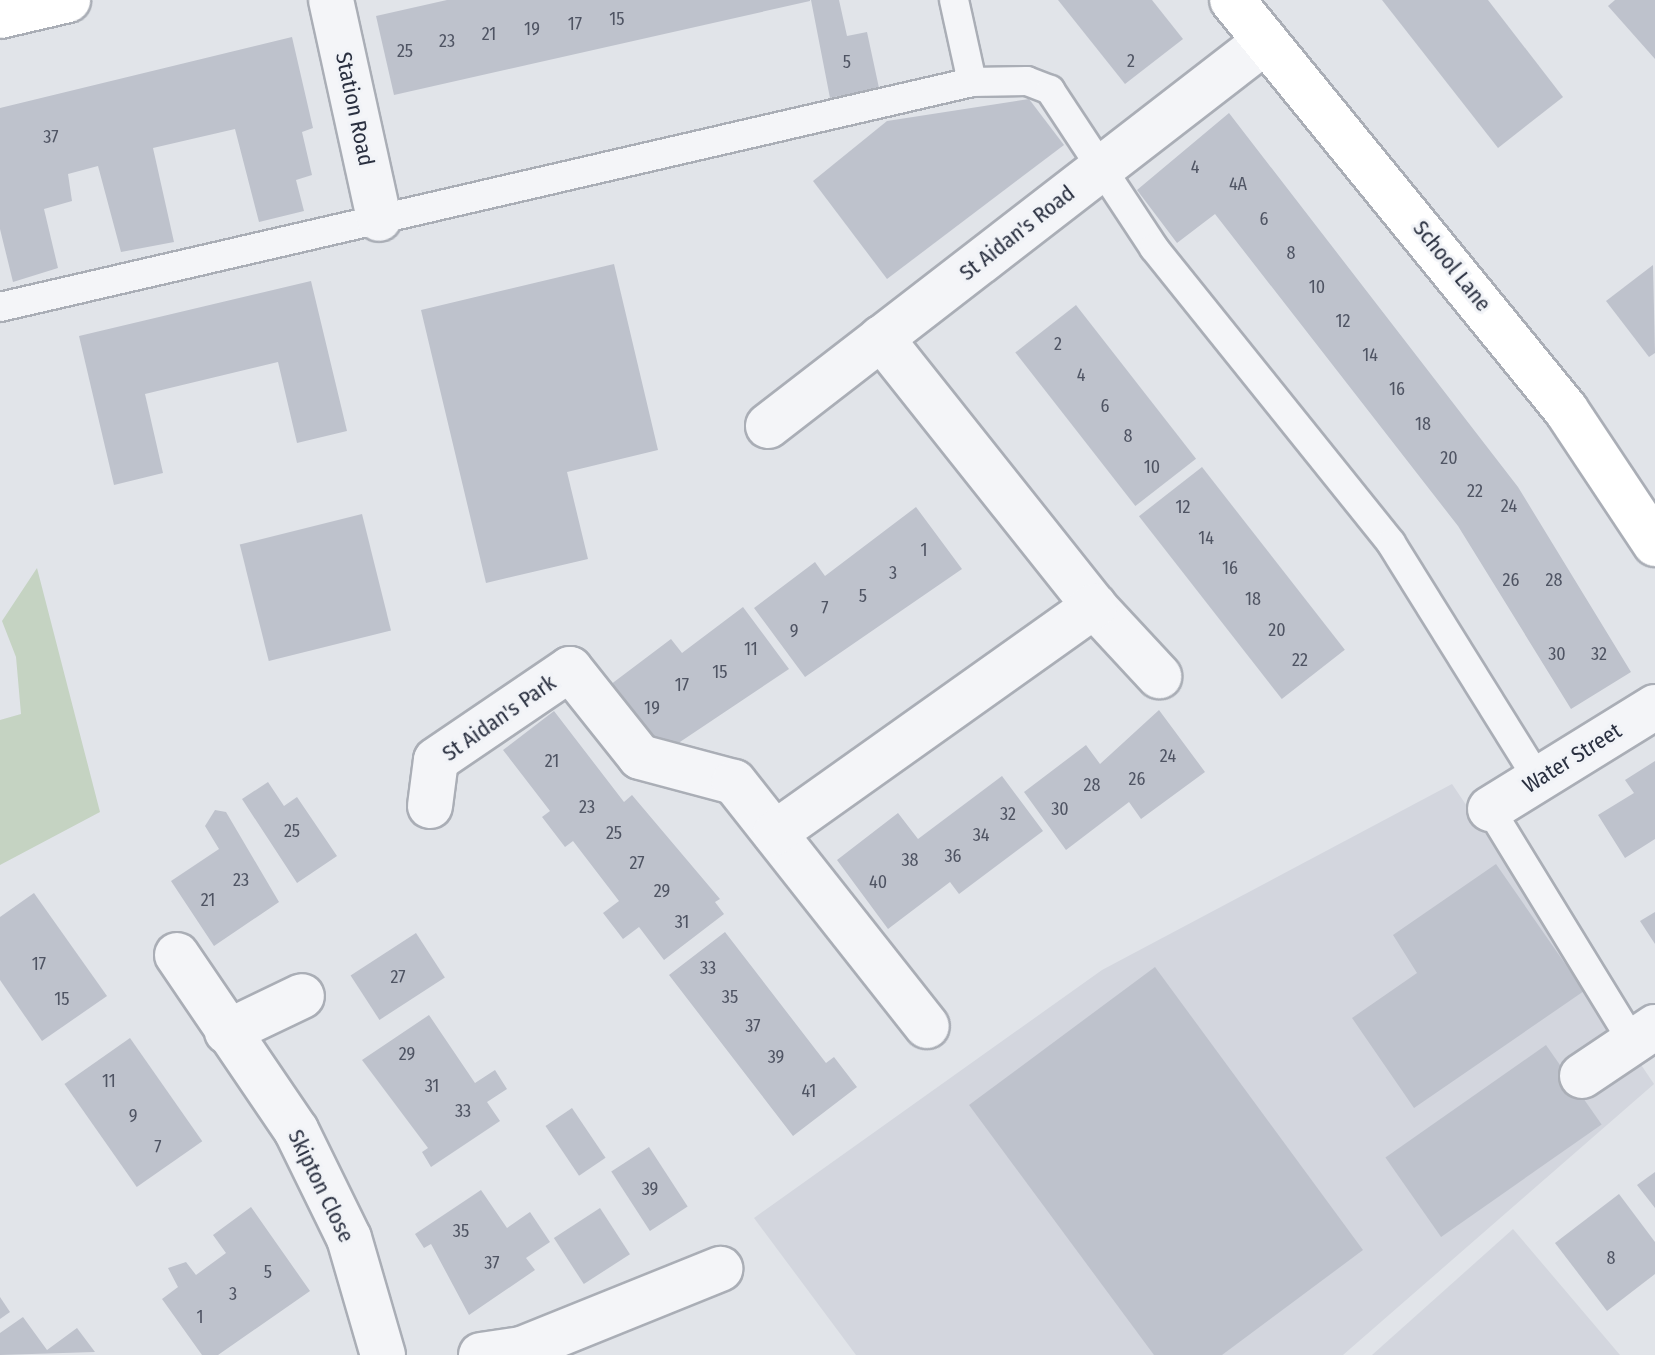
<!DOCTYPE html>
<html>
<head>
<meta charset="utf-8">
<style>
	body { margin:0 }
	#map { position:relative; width:1655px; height:1355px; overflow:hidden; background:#e1e4e9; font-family:"Fira Sans Condensed",sans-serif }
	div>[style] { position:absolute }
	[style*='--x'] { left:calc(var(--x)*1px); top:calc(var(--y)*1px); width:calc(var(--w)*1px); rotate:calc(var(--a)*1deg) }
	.built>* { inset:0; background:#d3d6de }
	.green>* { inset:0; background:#c5d3c2 }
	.building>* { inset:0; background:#bec2cc; transform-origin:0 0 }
	.roads { filter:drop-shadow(2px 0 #aaaeb6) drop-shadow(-2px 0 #aaaeb6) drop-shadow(0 2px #aaaeb6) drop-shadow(0 -2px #aaaeb6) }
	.lane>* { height:28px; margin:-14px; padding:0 14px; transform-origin:14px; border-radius:14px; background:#f4f5f8 }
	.street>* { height:44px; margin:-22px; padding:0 22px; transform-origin:22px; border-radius:22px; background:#f4f5f8 }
	.secondary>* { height:44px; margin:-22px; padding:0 22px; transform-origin:22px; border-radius:22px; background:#fff }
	span { translate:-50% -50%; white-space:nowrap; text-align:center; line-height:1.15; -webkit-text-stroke:6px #f1f3f7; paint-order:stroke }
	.number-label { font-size:18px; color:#4f5463 }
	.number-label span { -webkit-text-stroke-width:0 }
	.street-label { font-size:22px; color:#2a3040 }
</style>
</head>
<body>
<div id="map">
	<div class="built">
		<i style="clip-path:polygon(1452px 784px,1654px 1084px,1343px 1355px,856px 1355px,754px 1218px,1102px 970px)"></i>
		<i style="clip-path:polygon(1513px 1229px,1620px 1355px,1372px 1355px)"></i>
	</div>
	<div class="green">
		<i style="clip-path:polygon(37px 568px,100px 812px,0 865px,0 720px,21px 714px,16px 657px,2px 621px)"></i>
	</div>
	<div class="building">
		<i style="clip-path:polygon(447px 0,810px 0,810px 1px,394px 95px,376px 16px)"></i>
		<i style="clip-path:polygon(811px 0,839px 0,847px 36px,867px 32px,879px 88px,830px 98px)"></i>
		<i style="clip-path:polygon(1058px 0,1152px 0,1183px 39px,1125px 84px)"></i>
		<i style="clip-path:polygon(1382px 0,1488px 0,1563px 97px,1498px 148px)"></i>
		<i style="clip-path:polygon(1615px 0,1655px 0,1655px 59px,1608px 6px)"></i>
		<i style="clip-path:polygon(292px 37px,313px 128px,302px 132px,312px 175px,296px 180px,304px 211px,259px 222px,235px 129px,153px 148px,174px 242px,121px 252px,98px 166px,68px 174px,72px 201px,44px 209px,58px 268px,13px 282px,0 229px,0 108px)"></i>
		<i style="clip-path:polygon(1029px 99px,1064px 145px,887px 279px,813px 181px,887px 121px)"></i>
		<i style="clip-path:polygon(1229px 113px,1518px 487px,1631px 672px,1571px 709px,1458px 526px,1215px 214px,1177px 243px,1137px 190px)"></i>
		<i style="clip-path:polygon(614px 264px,658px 450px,567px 472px,588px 559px,486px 583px,421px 310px)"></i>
		<i style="clip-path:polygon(1653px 265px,1655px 353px,1649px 357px,1606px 301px)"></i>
		<i style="clip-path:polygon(311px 281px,347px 431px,297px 443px,278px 362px,145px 394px,163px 473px,114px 485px,79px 336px)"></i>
		<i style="left:1076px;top:305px;width:195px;height:77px;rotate:52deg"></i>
		<i style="left:1202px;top:467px;width:232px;height:80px;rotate:52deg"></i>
		<i style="clip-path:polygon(916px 507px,962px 569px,805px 677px,754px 608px,815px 562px,825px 576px)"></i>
		<i style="left:362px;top:514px;width:120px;height:126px;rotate:76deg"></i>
		<i style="clip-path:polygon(743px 607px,789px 669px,662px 754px,610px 685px,671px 639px,682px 653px)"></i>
		<i style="clip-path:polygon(1159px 710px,1205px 772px,1141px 819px,1129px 802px,1066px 850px,1024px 792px,1086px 745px,1100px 764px)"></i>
		<i style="clip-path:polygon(554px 711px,624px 802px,632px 795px,720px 899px,715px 902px,724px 914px,664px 960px,639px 927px,623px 939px,603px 913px,619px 901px,573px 841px,565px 847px,542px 817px,550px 811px,503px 750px)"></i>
		<i style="clip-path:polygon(1655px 761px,1655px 839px,1625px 858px,1598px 815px,1634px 793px,1625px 780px)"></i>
		<i style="clip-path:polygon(1002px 776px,1043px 831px,959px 894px,950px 882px,888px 929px,837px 860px,898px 813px,918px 839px)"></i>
		<i style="clip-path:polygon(268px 782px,284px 806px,297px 797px,337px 856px,297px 883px,242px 799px)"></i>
		<i style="clip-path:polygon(215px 810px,226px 812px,279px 902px,214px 946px,171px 881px,219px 849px,205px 826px)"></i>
		<i style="clip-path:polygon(1496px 864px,1584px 991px,1414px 1108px,1352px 1018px,1417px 973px,1393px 935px)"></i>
		<i style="clip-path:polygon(34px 893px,107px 996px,42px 1041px,0 980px,0 917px)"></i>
		<i style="clip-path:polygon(1655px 912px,1655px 944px,1640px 921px)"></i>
		<i style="clip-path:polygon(725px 932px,826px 1063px,834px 1057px,857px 1087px,793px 1136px,669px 975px)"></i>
		<i style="left:416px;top:933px;width:53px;height:78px;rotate:57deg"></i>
		<i style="clip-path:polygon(1155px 967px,1363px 1250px,1222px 1355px,1154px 1355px,969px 1105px)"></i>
		<i style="clip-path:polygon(429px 1015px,475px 1083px,495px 1070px,507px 1089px,487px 1102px,500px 1121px,431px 1167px,422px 1152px,428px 1148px,362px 1060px)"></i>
		<i style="left:130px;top:1038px;width:126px;height:80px;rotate:55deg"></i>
		<i style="left:1546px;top:1045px;width:97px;height:196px;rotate:55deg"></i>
		<i style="left:572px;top:1108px;width:60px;height:32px;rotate:56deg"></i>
		<i style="left:649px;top:1147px;width:71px;height:45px;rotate:57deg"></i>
		<i style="clip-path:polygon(1655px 1172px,1655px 1208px,1637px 1185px)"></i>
		<i style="clip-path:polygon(481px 1190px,507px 1228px,530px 1212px,550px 1242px,526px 1258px,535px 1270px,469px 1315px,431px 1244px,424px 1248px,415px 1234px)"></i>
		<i style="clip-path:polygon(1619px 1194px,1655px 1242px,1655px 1274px,1607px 1311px,1555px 1243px)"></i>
		<i style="clip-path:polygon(251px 1207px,310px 1291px,218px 1355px,202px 1355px,162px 1299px,178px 1287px,168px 1268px,186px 1262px,196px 1275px,226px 1253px,213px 1235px)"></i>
		<i style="left:600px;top:1208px;width:55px;height:55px;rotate:57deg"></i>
		<i style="clip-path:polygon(0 1297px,10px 1312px,0 1319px)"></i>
		<i style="clip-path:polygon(23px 1317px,47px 1350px,77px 1328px,95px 1352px,0 1355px,0 1333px)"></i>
	</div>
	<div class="roads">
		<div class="lane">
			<i style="--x:954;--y:0;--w:84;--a:77.6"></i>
			<i style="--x:0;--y:307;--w:998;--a:-13.03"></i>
			<i style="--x:972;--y:82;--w:55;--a:-1"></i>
			<i style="--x:1027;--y:81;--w:25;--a:21"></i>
			<i style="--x:1050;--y:90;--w:189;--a:56.6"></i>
			<i style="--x:1154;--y:248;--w:378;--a:51.2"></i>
			<i style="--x:1391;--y:543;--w:278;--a:58.1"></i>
			<i style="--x:1490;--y:809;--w:273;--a:58.5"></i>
		</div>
		<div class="street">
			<i style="--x:331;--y:0;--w:224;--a:77.6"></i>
			<i style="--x:881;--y:338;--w:342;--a:51.5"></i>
			<i style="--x:1094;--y:606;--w:96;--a:47.1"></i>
			<i style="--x:768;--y:426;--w:629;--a:-37.71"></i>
			<i style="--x:430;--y:806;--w:46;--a:-82.6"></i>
			<i style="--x:436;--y:760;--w:162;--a:-34.2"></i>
			<i style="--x:570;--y:669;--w:112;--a:51.5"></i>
			<i style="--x:640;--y:757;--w:97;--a:14.9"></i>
			<i style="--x:734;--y:782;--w:311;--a:51.7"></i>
			<i style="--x:1490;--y:809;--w:194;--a:-31.7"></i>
			<i style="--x:775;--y:833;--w:392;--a:-35.4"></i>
			<i style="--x:177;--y:955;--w:212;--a:55.8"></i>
			<i style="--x:296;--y:1130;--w:120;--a:63.9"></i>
			<i style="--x:349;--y:1238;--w:122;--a:73.8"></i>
			<i style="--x:227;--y:1032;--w:83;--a:-25.6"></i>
			<i style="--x:1582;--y:1076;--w:88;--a:-33.9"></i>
			<i style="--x:481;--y:1355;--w:41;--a:-8.3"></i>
			<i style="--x:522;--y:1349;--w:214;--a:-22"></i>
		</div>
		<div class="secondary">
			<i style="--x:1232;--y:0;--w:529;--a:50.83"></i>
			<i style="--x:1566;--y:410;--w:161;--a:56.4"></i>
			<i style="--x:0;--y:16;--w:70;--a:-13.2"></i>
		</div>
	</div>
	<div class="number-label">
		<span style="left:617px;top:19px">15</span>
		<span style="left:575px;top:24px">17</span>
		<span style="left:532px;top:29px">19</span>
		<span style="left:489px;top:34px">21</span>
		<span style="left:447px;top:41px">23</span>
		<span style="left:405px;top:51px">25</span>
		<span style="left:1131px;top:61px">2</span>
		<span style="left:847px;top:62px">5</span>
		<span style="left:51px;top:137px">37</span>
		<span style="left:1195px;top:167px">4</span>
		<span style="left:1238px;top:184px">4A</span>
		<span style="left:1264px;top:219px">6</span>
		<span style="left:1291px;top:253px">8</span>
		<span style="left:1317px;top:287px">10</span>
		<span style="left:1343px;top:321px">12</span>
		<span style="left:1058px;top:344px">2</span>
		<span style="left:1370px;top:355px">14</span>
		<span style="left:1081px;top:375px">4</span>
		<span style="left:1397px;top:389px">16</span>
		<span style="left:1105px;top:406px">6</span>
		<span style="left:1423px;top:424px">18</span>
		<span style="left:1128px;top:436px">8</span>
		<span style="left:1449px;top:458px">20</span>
		<span style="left:1152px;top:467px">10</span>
		<span style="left:1475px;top:491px">22</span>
		<span style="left:1509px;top:506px">24</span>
		<span style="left:1183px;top:507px">12</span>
		<span style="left:1206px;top:538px">14</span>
		<span style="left:924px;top:550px">1</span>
		<span style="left:1230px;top:568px">16</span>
		<span style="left:893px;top:573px">3</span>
		<span style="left:1511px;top:580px">26</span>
		<span style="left:1554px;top:580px">28</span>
		<span style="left:863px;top:596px">5</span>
		<span style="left:1253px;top:599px">18</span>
		<span style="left:825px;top:608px">7</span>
		<span style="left:1277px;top:630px">20</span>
		<span style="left:794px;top:631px">9</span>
		<span style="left:751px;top:649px">11</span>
		<span style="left:1557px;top:654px">30</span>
		<span style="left:1599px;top:654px">32</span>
		<span style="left:1300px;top:660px">22</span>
		<span style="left:720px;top:672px">15</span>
		<span style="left:682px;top:685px">17</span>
		<span style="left:652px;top:708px">19</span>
		<span style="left:1168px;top:756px">24</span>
		<span style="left:552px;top:761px">21</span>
		<span style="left:1137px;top:779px">26</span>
		<span style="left:1092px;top:785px">28</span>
		<span style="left:587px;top:807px">23</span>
		<span style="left:1060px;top:809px">30</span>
		<span style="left:1008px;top:814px">32</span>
		<span style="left:292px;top:831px">25</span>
		<span style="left:614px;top:833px">25</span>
		<span style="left:981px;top:835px">34</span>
		<span style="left:953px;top:856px">36</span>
		<span style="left:910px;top:860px">38</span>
		<span style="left:637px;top:863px">27</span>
		<span style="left:241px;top:880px">23</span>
		<span style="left:878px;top:882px">40</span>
		<span style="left:662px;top:891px">29</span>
		<span style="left:208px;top:900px">21</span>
		<span style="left:682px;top:922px">31</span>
		<span style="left:39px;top:964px">17</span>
		<span style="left:708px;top:968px">33</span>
		<span style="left:398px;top:977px">27</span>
		<span style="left:730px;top:997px">35</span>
		<span style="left:62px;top:999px">15</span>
		<span style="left:753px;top:1026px">37</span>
		<span style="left:407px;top:1054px">29</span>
		<span style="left:776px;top:1057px">39</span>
		<span style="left:109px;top:1081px">11</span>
		<span style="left:432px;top:1086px">31</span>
		<span style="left:809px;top:1091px">41</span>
		<span style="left:463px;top:1111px">33</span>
		<span style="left:133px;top:1116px">9</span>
		<span style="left:158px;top:1147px">7</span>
		<span style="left:650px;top:1189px">39</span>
		<span style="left:461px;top:1231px">35</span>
		<span style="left:1611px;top:1258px">8</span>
		<span style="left:492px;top:1263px">37</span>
		<span style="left:268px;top:1272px">5</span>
		<span style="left:233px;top:1294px">3</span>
		<span style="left:200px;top:1317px">1</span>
	</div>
	<div class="street-label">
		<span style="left:355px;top:109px;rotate:78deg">Station Road</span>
		<span style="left:1017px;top:233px;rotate:-38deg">St Aidan's Road</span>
		<span style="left:1452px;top:266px;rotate:51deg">School Lane</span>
		<span style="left:499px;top:718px;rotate:-35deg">St Aidan's Park</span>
		<span style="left:1572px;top:758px;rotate:-32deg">Water Street</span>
		<span style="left:321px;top:1186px;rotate:64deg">Skipton Close</span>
	</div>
</div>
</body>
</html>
